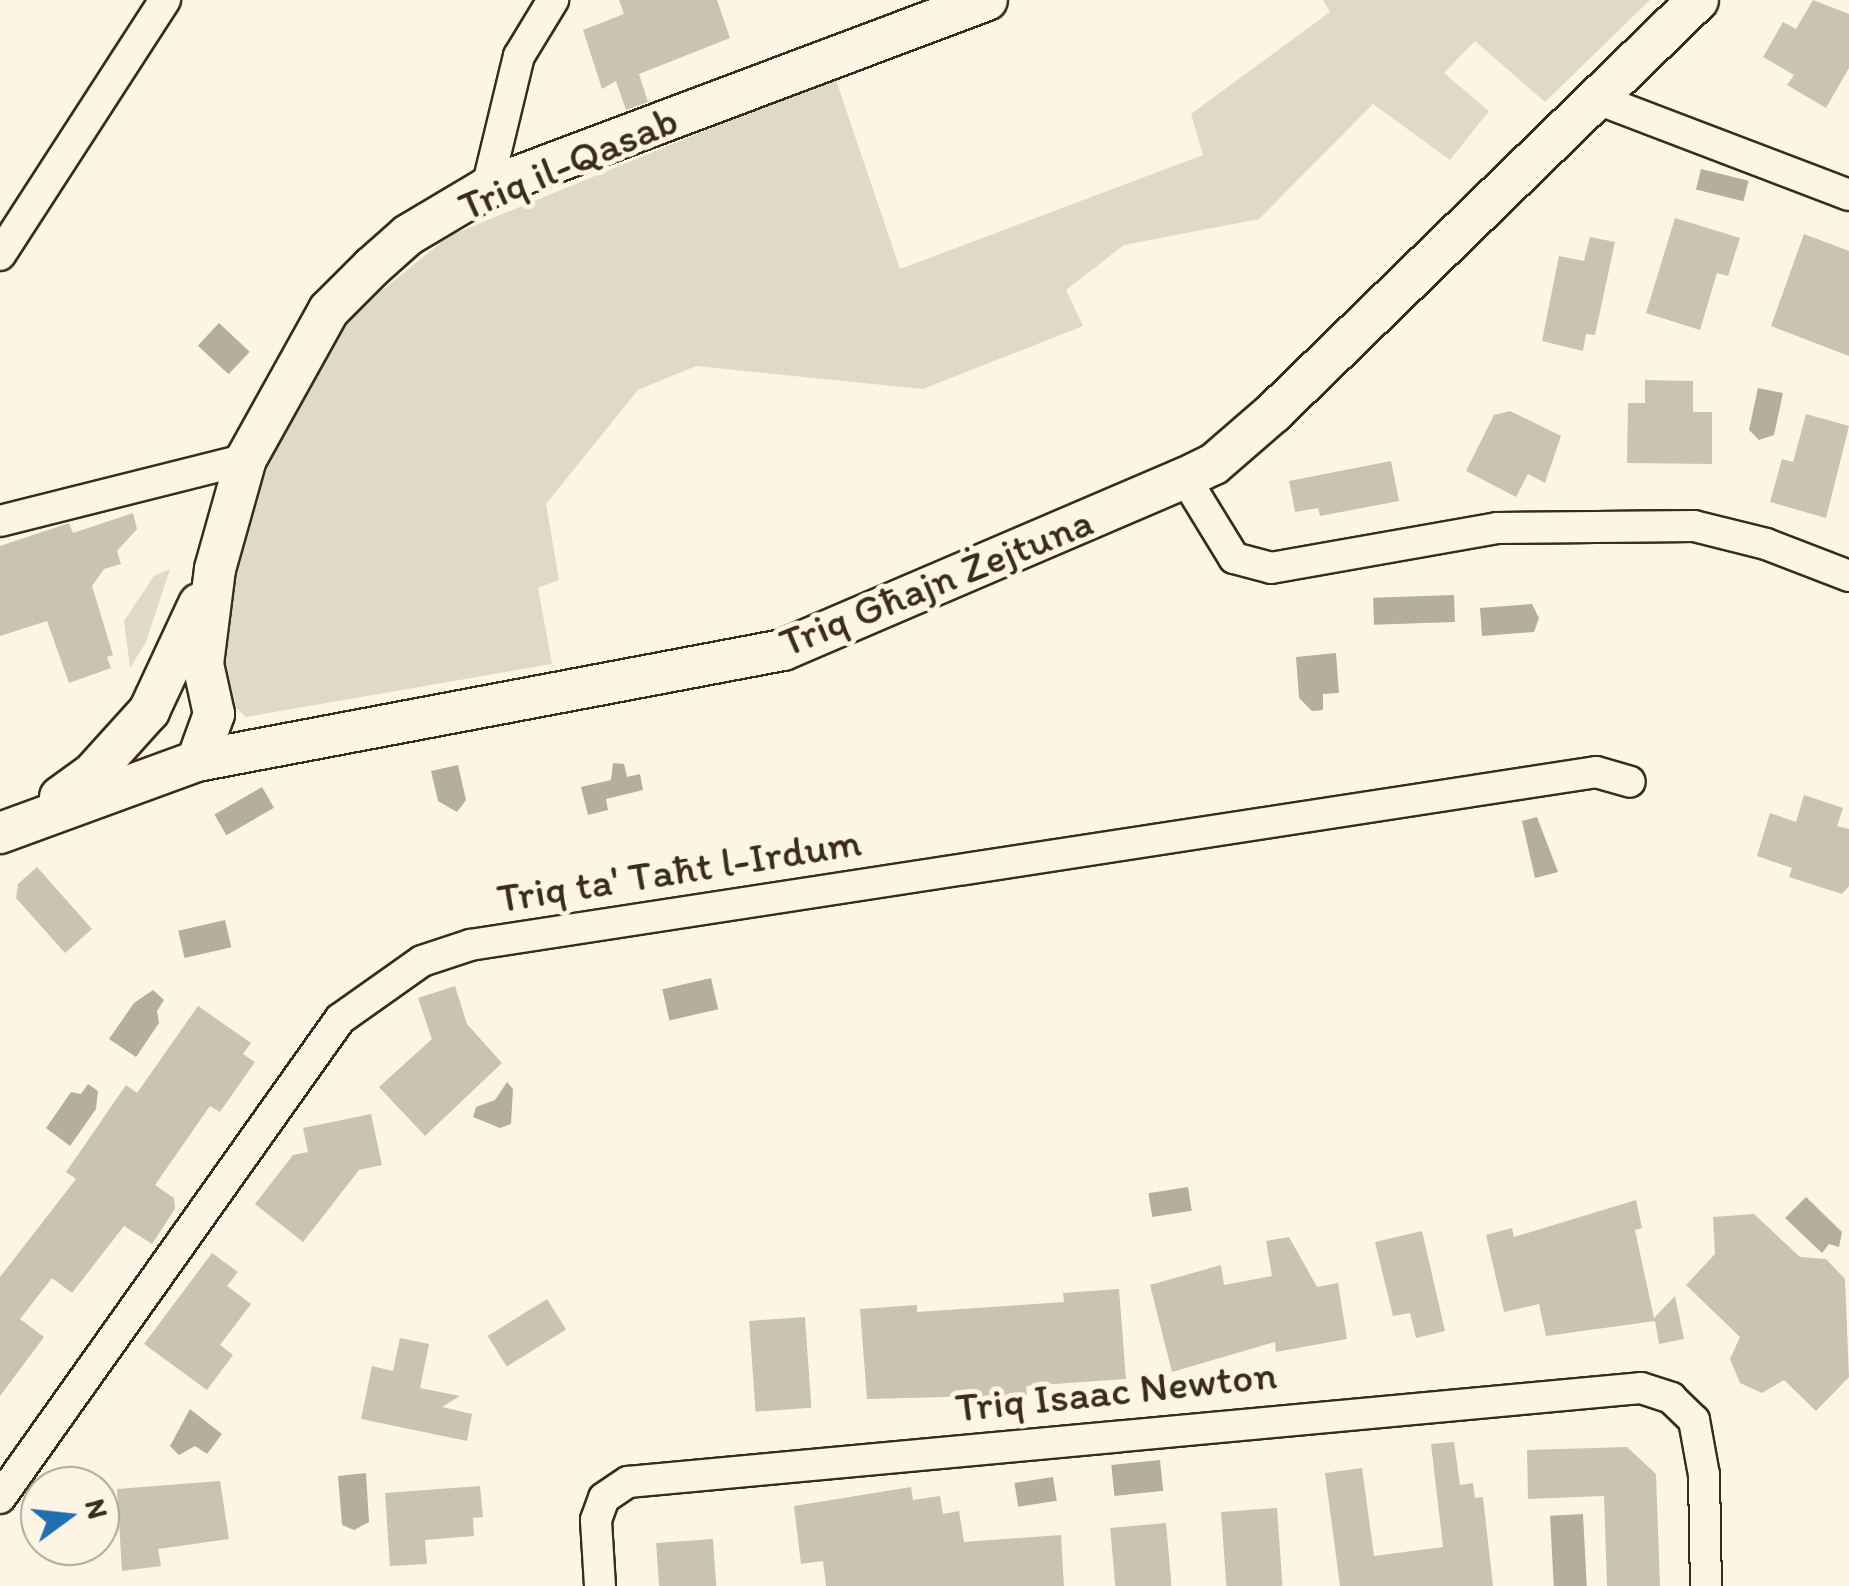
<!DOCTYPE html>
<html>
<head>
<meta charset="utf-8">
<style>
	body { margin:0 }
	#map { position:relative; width:1849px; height:1586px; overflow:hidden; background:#fcf5e5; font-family:Itim,sans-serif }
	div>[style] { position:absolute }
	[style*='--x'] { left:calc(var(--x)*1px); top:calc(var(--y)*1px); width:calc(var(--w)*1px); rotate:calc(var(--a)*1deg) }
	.green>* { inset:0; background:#e0d8c8 }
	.water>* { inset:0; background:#b7ad9e; transform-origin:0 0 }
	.building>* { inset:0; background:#ccc2b3; transform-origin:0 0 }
	.roads { filter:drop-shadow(2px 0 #3b2a1e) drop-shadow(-2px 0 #3b2a1e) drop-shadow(0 2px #3b2a1e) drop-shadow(0 -2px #3b2a1e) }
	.street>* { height:30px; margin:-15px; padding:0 15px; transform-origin:15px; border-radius:15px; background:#fcf5e5 }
	.secondary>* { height:40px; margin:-20px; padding:0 20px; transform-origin:20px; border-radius:20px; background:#fcf5e5 }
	span { translate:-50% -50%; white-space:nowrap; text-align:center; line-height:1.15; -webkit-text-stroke:10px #fcf5e5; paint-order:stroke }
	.street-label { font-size:42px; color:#3b2a1e }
	.north { position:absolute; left:20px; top:1466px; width:100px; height:100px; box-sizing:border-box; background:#fcf5e5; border:2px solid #afa495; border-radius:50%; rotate:75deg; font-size:28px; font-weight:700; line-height:40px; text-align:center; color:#3b2a1e }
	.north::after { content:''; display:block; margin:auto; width:35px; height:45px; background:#1f6fb2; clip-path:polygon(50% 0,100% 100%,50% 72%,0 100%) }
</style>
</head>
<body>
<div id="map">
	<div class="green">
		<i style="clip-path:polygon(1323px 0,1650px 0,1545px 102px,1475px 41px,1444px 73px,1489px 111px,1450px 160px,1373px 104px,1259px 219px,1124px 245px,1066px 290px,1083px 326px,923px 389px,696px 366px,638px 390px,546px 504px,559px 580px,538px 588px,552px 664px,246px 717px,225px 697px,214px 668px,229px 580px,282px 426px,326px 348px,355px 312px,449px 236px,835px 77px,900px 269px,1203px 155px,1191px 114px,1330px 12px)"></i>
		<i style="clip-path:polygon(170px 569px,146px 642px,130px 668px,124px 621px,154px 576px)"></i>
	</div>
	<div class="water">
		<i style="left:1701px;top:169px;width:49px;height:21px;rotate:14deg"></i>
		<i style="left:219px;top:323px;width:42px;height:31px;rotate:43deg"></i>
		<i style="clip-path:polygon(1758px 388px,1783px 393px,1774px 435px,1759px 440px,1749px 430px)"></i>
		<i style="left:1454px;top:595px;width:27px;height:81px;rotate:88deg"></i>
		<i style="clip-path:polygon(1532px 604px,1539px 618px,1534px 632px,1482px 636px,1480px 608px)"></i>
		<i style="clip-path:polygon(1336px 653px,1339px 693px,1323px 694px,1323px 710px,1312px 711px,1299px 698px,1296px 657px)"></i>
		<i style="clip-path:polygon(613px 763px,624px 764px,627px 777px,640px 774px,643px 790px,606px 799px,608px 810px,588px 815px,581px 787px,611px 780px)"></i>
		<i style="clip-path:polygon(458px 765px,466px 800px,457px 812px,438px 801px,431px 771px)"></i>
		<i style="left:262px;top:787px;width:24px;height:55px;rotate:60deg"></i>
		<i style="clip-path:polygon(1537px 817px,1558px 872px,1535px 878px,1522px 821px)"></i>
		<i style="left:225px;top:920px;width:28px;height:48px;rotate:77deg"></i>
		<i style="left:711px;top:978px;width:32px;height:50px;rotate:77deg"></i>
		<i style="clip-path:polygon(153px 990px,164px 1000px,157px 1011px,159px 1023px,136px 1057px,109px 1039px,134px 1003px)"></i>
		<i style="clip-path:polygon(507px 1082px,513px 1089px,511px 1124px,500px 1128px,473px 1117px,476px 1107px,495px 1100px)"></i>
		<i style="clip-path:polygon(88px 1084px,98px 1091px,96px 1109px,70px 1146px,46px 1128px,71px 1092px,81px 1094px)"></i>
		<i style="left:1188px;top:1187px;width:24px;height:40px;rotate:81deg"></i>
		<i style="clip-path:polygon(1806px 1197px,1842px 1232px,1839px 1247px,1829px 1244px,1822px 1253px,1785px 1218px)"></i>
		<i style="clip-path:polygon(190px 1409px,222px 1434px,207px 1454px,195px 1446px,179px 1455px,170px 1446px)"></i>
		<i style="left:1160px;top:1460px;width:31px;height:49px;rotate:84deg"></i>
		<i style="clip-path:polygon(366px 1473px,369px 1522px,354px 1530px,342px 1525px,338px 1476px)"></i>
		<i style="left:1053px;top:1477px;width:24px;height:39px;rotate:81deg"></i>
		<i style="left:1583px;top:1514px;width:72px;height:33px;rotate:87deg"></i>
	</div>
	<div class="building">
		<i style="clip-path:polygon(619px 0,717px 0,730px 38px,639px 74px,648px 102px,626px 110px,616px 81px,602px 89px,583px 30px,624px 14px)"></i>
		<i style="clip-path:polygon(1813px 0,1849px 14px,1849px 68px,1826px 108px,1787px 85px,1794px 75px,1763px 57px,1783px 22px,1796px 29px)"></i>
		<i style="clip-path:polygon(1675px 218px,1740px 238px,1728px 276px,1717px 273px,1700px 330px,1646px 313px)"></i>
		<i style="clip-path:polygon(1804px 234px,1849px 251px,1849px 356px,1771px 326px)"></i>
		<i style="clip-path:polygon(1590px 237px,1615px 242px,1595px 335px,1586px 334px,1583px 351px,1542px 341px,1559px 256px,1584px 261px)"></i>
		<i style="clip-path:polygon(1645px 380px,1693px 381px,1693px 412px,1712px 412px,1712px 464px,1627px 463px,1628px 403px,1645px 403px)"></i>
		<i style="clip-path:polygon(1510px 411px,1561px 436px,1545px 483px,1528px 474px,1516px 497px,1466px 471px,1494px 415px)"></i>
		<i style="clip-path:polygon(1806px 414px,1849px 426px,1826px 518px,1770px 502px,1782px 459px,1793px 462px)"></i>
		<i style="clip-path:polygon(1391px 461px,1399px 501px,1320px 516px,1318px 508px,1295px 512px,1289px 481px)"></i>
		<i style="clip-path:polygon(133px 513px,137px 529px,117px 551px,121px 564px,104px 569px,92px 586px,113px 655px,107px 657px,111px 668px,69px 683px,47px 621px,0 636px,0 546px,69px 523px,73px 533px)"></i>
		<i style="clip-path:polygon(1804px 795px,1843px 808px,1837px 826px,1849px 829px,1849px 886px,1842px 894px,1789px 877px,1792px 868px,1757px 856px,1770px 813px,1796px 822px)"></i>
		<i style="clip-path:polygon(37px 867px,92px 929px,65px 953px,16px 898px,18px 884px)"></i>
		<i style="clip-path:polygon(455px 986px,467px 1024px,502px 1063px,425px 1136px,379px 1087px,432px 1039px,418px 998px)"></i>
		<i style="clip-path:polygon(198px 1006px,251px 1043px,243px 1054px,255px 1062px,220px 1112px,210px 1106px,155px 1185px,174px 1198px,175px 1209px,152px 1244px,124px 1226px,72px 1293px,52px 1278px,20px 1319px,44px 1337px,0 1396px,0 1277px,76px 1179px,66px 1172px,126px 1085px,137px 1093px)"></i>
		<i style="clip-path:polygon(371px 1114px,382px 1165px,359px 1170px,303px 1242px,255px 1204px,293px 1155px,308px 1152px,303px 1128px)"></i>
		<i style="clip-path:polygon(1636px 1200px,1642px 1228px,1635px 1230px,1654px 1318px,1675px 1296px,1684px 1339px,1659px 1344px,1655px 1321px,1546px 1336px,1539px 1304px,1504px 1312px,1486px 1235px,1512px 1228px,1514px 1237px)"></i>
		<i style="clip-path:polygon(1754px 1214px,1800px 1257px,1826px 1259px,1845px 1279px,1849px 1377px,1816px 1411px,1784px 1380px,1762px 1393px,1740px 1383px,1730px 1359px,1740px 1337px,1686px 1285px,1715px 1254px,1713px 1217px)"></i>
		<i style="clip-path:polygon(1422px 1231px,1445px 1331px,1416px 1338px,1410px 1313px,1393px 1316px,1375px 1242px)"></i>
		<i style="clip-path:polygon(1289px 1237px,1317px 1287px,1338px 1283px,1347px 1339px,1276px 1352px,1275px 1342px,1172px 1372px,1150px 1285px,1221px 1265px,1224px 1285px,1272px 1276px,1266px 1241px)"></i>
		<i style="clip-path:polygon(212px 1253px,238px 1272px,227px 1286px,251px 1304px,220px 1345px,233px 1355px,207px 1390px,144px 1344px)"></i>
		<i style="clip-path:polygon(1119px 1289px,1126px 1379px,1026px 1386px,1027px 1395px,867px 1399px,860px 1309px,917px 1305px,917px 1312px,1064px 1302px,1063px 1293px)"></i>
		<i style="left:547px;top:1299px;width:36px;height:70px;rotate:58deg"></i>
		<i style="left:805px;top:1317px;width:91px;height:56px;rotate:86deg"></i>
		<i style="clip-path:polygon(400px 1338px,429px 1344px,420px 1388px,460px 1396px,442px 1407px,472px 1414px,467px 1441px,361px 1419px,372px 1366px,393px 1371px)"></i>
		<i style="clip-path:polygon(1454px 1442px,1460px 1485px,1473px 1483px,1475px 1498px,1483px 1497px,1493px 1586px,1340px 1586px,1325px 1473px,1362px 1468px,1374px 1556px,1443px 1547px,1431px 1444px)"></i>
		<i style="clip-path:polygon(1627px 1447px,1656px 1474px,1660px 1586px,1607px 1586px,1604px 1496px,1528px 1499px,1527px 1450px)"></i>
		<i style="clip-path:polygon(220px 1481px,229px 1539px,158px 1549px,161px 1566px,122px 1571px,117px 1489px)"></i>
		<i style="clip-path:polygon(480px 1486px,483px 1517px,473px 1518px,474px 1536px,425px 1540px,427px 1564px,390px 1566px,385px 1493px)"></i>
		<i style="clip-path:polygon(911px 1487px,913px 1500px,940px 1496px,943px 1514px,959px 1511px,964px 1542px,1061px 1535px,1064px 1586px,826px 1586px,823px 1561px,801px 1564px,794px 1506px)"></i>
		<i style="left:1277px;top:1508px;width:78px;height:56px;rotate:86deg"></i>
		<i style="left:1166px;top:1523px;width:63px;height:56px;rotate:85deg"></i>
		<i style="left:713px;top:1539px;width:47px;height:57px;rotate:86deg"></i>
	</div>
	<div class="roads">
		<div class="street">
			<i style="--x:1595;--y:98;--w:272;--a:20.9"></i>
			<i style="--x:487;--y:188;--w:136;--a:-76.4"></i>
			<i style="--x:519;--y:56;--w:66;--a:-58.7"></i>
			<i style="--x:0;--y:255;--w:304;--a:-57.1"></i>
			<i style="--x:1185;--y:478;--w:94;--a:58.5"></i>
			<i style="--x:1234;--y:558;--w:38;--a:15"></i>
			<i style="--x:1271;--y:568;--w:230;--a:-10"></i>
			<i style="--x:1497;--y:528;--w:197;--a:-0.6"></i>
			<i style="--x:1694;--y:526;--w:74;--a:14"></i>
			<i style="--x:1766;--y:544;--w:89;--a:21.1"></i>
			<i style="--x:0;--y:521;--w:254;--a:-14.1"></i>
			<i style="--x:0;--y:1498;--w:587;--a:-54.63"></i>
			<i style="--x:340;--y:1019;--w:100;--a:-35.3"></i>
			<i style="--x:422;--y:961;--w:51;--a:-18.4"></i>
			<i style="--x:470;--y:945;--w:1139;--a:-8.73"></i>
			<i style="--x:1596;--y:772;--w:35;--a:16"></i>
			<i style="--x:600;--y:1586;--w:66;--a:-93.5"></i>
			<i style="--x:596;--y:1520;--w:23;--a:-70"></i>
			<i style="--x:604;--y:1498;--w:29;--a:-34"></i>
			<i style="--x:628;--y:1482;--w:1017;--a:-5.3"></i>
			<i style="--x:1641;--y:1388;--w:32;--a:18"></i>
			<i style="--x:1671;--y:1398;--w:32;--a:44"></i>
			<i style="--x:1694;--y:1420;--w:56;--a:79.7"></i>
			<i style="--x:1704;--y:1475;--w:111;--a:89"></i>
		</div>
		<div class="secondary">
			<i style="--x:197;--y:761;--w:50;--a:-70.1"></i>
			<i style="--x:214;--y:714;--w:51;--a:-102.4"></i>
			<i style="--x:203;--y:664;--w:96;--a:-82.8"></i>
			<i style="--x:215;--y:569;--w:114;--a:-74.3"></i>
			<i style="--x:246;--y:459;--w:171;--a:-60.9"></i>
			<i style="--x:329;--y:310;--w:61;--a:-45"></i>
			<i style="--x:372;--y:267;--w:48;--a:-41.6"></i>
			<i style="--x:408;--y:235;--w:92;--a:-30.7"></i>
			<i style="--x:487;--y:188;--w:534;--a:-20.61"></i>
			<i style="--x:60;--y:797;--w:41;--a:-36"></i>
			<i style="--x:93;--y:773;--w:84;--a:-47.9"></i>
			<i style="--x:149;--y:711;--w:118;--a:-65"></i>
			<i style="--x:0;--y:833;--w:210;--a:-20.1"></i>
			<i style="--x:197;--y:761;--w:596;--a:-10.73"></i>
			<i style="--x:783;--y:650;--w:437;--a:-23.2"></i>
			<i style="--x:1185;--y:478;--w:32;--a:-26"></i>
			<i style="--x:1214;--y:464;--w:79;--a:-40.9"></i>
			<i style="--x:1274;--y:412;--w:591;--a:-44.18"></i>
		</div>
	</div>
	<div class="street-label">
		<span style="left:568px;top:163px;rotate:-23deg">Triq il-Qasab</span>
		<span style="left:936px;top:582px;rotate:-22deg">Triq Għajn Żejtuna</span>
		<span style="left:679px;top:870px;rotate:-9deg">Triq ta' Taħt l-Irdum</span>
		<span style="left:1116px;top:1391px;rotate:-6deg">Triq Isaac Newton</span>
	</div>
	<div class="north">N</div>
</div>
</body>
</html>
